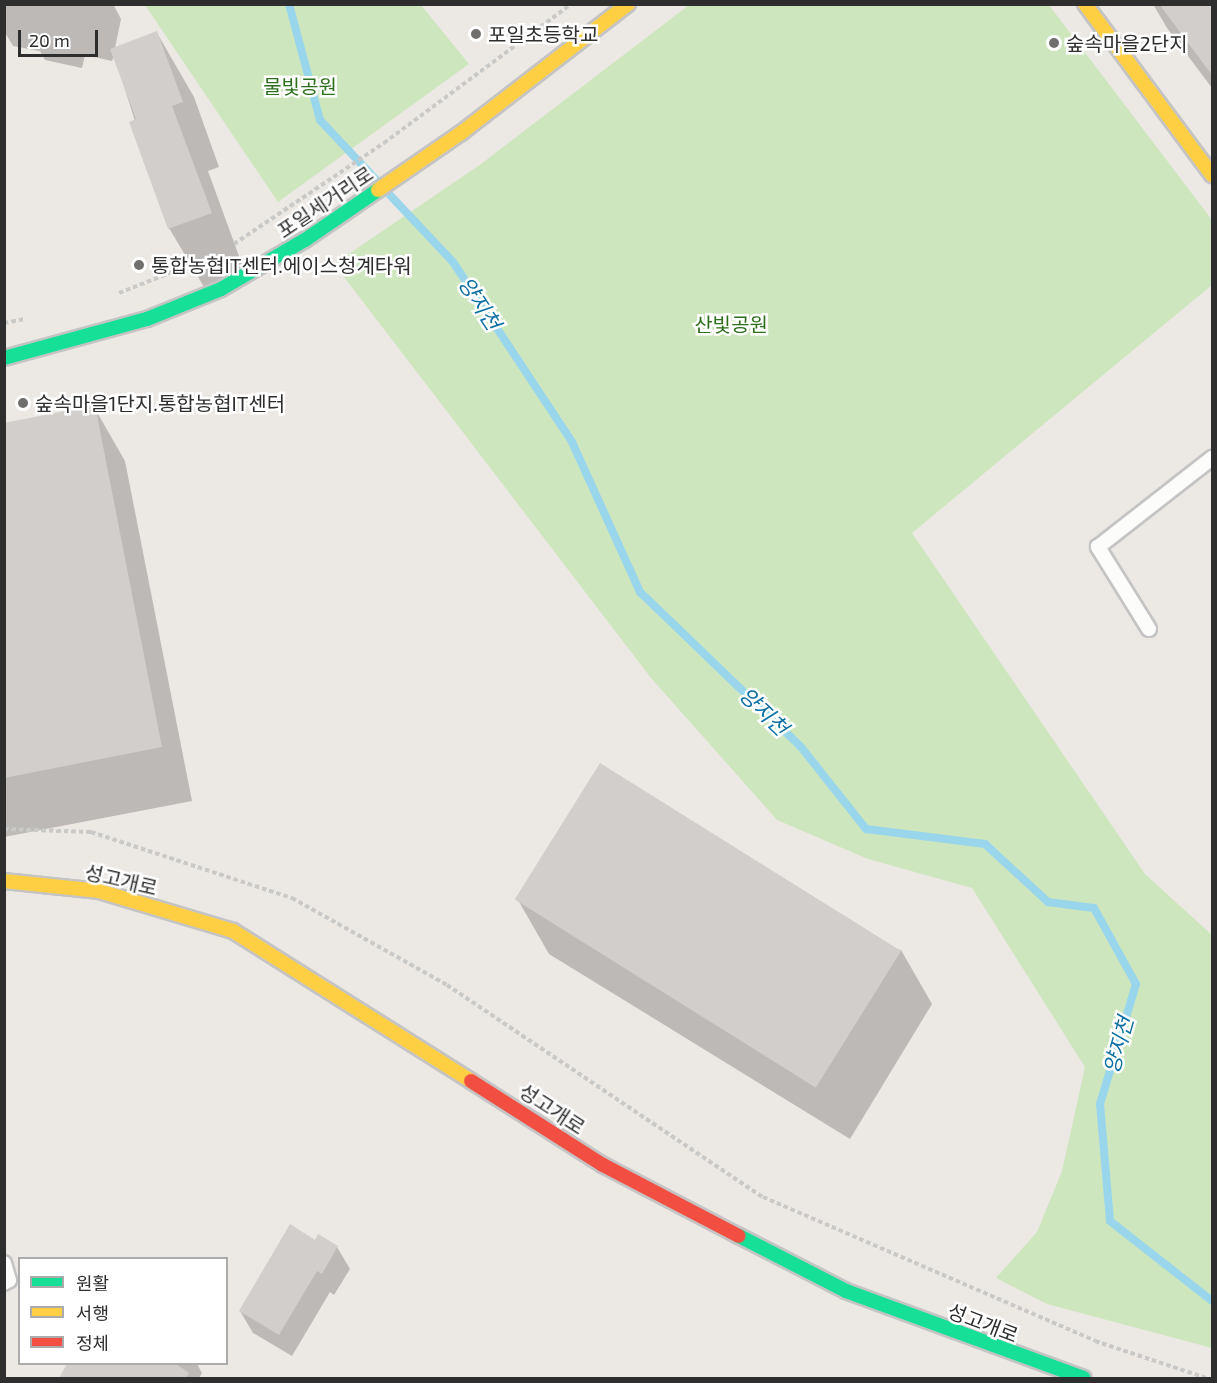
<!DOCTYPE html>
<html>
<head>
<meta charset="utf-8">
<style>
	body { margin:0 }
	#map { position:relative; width:1217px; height:1383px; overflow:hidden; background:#ece8e4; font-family:"Exo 2","Noto Sans KR",sans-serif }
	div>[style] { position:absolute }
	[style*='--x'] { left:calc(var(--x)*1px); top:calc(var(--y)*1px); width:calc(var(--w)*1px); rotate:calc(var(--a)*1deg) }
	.green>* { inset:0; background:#cee6be }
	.shadow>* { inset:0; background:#0003 }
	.stream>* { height:8px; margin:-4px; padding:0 4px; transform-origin:4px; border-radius:4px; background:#99d6ec }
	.building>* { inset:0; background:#d1cecb; transform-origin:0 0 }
	.path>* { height:4px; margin-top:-2px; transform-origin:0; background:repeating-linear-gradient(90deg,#c9c9c8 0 4.5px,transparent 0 7.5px) }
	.roads { filter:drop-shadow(2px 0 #c5c4c5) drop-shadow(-2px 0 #c5c4c5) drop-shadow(0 2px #c5c4c5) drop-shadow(0 -2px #c5c4c5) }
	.lane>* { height:14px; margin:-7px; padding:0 7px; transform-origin:7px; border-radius:7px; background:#fcfcfb }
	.fast>* { height:14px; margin:-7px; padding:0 7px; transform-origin:7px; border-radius:7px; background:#16e098 }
	.slow>* { height:14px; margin:-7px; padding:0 7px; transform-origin:7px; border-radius:7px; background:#ffcf43 }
	.jam>* { height:14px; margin:-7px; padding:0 7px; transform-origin:7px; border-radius:7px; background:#f24e42 }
	.dots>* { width:16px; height:16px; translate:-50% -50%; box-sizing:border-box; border:3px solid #fff; border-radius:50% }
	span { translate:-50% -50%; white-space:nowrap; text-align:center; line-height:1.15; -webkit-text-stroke:5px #fff; paint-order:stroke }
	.poi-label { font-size:20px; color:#2e2e2e }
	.left { translate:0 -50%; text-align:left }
	.park-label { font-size:20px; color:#2c6e1b }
	.street-label { font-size:20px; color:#2e2e2e }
	.water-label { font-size:21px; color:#0d6fa3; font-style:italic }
	.frame { position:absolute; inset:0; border:6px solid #2e2e2e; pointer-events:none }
	.legend { position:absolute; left:18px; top:1257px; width:210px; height:108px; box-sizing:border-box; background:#fff; border:2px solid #ababab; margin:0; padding:8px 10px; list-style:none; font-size:18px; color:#2e2e2e }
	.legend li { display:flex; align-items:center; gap:12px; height:30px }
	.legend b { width:30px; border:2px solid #ababab }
	.scale { position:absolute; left:18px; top:30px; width:80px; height:27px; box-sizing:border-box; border:3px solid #2e2e2e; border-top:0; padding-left:8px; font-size:18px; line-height:21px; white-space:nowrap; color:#2e2e2e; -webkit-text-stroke:4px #fff; paint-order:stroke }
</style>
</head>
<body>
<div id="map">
	<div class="green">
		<i style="clip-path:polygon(145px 5px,421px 5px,469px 64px,278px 202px)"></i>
		<i style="clip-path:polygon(689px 5px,1049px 5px,1212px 220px,1212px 285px,912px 533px,1145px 874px,1212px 935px,1212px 1348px,1047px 1304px,996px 1278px,1037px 1232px,1062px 1171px,1085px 1067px,972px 888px,868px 859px,777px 820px,651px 678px,334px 264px,481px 164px)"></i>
	</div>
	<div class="shadow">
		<i style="clip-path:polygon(4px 4px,113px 4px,121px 19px,115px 48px,157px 33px,194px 97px,219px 167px,208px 171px,247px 278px,207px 292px,169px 228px,114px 55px,112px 61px,85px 55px,82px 68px,45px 60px,40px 51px,13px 46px,4px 31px)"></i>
		<i style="clip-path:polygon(1153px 4px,1212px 4px,1212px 88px,1167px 28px)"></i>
		<i style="clip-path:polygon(94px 407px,125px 461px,192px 801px,4px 837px,4px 424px)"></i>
		<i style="clip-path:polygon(518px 900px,901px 950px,932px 1004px,850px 1139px,549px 954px)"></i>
		<i style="clip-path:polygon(316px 1242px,337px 1247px,350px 1269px,334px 1295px,330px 1292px,292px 1356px,253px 1333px,240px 1311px)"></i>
		<i style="clip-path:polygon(69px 1364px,197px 1364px,202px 1373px,199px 1378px,61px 1378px)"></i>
	</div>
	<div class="stream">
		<i style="--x:289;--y:4;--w:120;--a:75"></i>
		<i style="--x:320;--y:120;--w:83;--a:46.9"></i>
		<i style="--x:388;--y:193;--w:95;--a:46.7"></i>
		<i style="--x:453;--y:262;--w:216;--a:56.5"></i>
		<i style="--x:572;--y:442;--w:165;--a:65.6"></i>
		<i style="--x:640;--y:592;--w:223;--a:43.9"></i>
		<i style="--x:801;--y:747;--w:105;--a:51.6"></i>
		<i style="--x:866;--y:829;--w:120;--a:7.2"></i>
		<i style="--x:985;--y:844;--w:86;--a:42.6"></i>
		<i style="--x:1048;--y:902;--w:46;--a:7.4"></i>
		<i style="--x:1094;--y:908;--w:87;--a:61.1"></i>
		<i style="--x:1136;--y:984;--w:125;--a:106.7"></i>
		<i style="--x:1100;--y:1104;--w:117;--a:85.1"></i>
		<i style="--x:1110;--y:1221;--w:130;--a:38.1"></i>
	</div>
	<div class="building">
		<i style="clip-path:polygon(1159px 4px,1212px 4px,1212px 75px)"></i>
		<i style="clip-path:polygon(157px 31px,183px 102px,172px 106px,212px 213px,168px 229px,129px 122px,136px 119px,110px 49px)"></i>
		<i style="clip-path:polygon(95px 405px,162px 747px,4px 778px,4px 423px)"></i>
		<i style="left:600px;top:763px;width:355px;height:161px;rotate:32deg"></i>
		<i style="clip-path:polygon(290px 1224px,315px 1240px,318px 1234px,338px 1246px,322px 1274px,317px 1271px,279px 1335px,239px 1311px)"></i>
		<i style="clip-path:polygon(67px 1364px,176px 1364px,189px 1373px,186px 1378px,59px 1378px)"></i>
	</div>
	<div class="path">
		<i style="--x:234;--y:244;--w:181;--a:-34"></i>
		<i style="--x:384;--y:143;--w:233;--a:-36.6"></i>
		<i style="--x:119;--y:293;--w:103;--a:-21.6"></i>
		<i style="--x:4;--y:323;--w:21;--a:-11"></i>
		<i style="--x:4;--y:829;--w:87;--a:2"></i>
		<i style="--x:91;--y:832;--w:212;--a:18.2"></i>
		<i style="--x:292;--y:898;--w:178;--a:29.3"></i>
		<i style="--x:447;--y:985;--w:381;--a:33.9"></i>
		<i style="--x:763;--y:1197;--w:362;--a:23.4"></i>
		<i style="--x:1095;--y:1341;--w:117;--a:18.4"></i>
	</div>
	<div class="roads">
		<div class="lane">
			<i style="--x:1149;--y:629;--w:97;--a:-121.9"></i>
			<i style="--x:1098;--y:547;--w:145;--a:-38"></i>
			<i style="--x:4;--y:1263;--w:18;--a:74"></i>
			<i style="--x:9;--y:1280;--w:6;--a:149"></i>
		</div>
		<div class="fast">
			<i style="--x:4;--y:358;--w:148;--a:-15.3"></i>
			<i style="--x:147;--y:319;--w:80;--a:-22.1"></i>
			<i style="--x:221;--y:289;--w:97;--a:-30.3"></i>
			<i style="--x:305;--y:240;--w:88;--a:-34.4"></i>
			<i style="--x:739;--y:1236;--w:120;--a:27.2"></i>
			<i style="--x:846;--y:1291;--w:253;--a:20.1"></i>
		</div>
		<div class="slow">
			<i style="--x:1085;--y:4;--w:213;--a:53.4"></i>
			<i style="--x:378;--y:190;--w:101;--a:-34.5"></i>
			<i style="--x:461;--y:133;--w:211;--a:-37.7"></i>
			<i style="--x:4;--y:881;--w:96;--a:6"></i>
			<i style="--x:99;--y:891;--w:140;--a:16.6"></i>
			<i style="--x:233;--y:931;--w:281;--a:32.2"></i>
		</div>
		<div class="jam">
			<i style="--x:471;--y:1081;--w:156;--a:32.5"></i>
			<i style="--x:603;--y:1165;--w:153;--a:27.6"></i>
		</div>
	</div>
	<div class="dots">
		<i style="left:476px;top:34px;background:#706f6e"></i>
		<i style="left:1054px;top:43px;background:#706f6e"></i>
		<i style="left:139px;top:265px;background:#706f6e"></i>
		<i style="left:23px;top:403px;background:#706f6e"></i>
	</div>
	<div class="poi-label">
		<span class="left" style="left:488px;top:34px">포일초등학교</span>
		<span class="left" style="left:1066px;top:43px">숲속마을2단지</span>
		<span class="left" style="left:151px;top:265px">통합농협IT센터.에이스청계타워</span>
		<span class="left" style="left:35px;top:403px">숲속마을1단지.통합농협IT센터</span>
	</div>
	<div class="park-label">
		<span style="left:300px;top:86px">물빛공원</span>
		<span style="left:731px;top:324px">산빛공원</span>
	</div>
	<div class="street-label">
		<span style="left:325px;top:202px;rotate:-34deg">포일세거리로</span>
		<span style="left:121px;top:880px;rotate:13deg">성고개로</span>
		<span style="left:552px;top:1109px;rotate:33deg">성고개로</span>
		<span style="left:983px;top:1323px;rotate:21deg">성고개로</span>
	</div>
	<div class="water-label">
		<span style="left:480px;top:303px;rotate:57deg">양지천</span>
		<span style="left:764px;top:711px;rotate:44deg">양지천</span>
		<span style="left:1118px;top:1045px;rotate:-74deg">양지천</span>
	</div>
	<div class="frame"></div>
	<ul class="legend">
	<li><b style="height:8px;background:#16e098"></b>원활</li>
	<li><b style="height:8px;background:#ffcf43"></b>서행</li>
	<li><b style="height:8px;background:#f24e42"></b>정체</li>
	</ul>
	<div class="scale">20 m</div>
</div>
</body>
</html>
